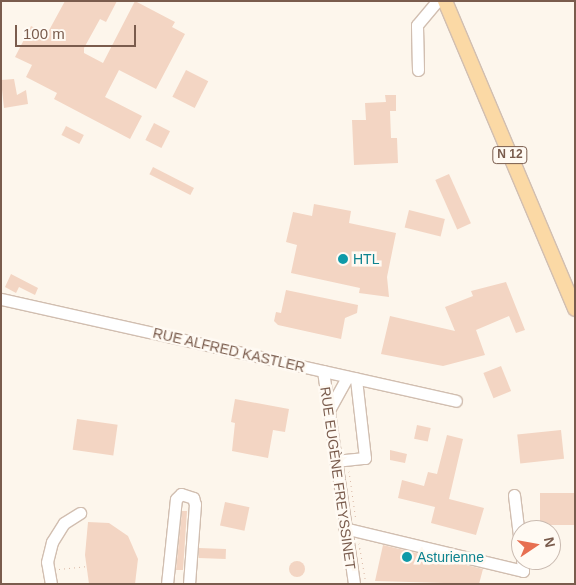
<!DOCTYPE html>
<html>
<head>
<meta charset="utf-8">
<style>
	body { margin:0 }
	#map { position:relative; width:576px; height:585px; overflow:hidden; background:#fdf6ec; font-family:Arial,sans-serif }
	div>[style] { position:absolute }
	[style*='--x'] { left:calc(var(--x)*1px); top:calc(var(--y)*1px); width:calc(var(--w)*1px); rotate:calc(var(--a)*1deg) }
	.building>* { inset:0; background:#f3d5c3; transform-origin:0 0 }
	.round { border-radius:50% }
	.path>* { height:1px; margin-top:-0.5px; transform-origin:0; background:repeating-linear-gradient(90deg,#d9b8a5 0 1px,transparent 0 5px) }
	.roads { filter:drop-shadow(1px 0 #d1beb0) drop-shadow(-1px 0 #d1beb0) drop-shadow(0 1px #d1beb0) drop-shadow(0 -1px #d1beb0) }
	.minor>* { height:11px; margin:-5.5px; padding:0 5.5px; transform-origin:5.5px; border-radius:5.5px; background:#fff }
	.major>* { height:14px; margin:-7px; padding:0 7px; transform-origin:7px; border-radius:7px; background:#fbd9a5 }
	.dots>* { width:14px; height:14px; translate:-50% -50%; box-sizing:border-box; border:2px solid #fffaf3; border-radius:50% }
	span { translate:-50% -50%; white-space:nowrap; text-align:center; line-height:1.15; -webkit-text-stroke:5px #fffaf3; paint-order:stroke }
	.shield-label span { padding:1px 4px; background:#fffaf3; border:1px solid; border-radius:4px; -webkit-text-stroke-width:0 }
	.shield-label { font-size:12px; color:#7a5c4d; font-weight:700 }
	.culture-label { font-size:14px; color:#0d838f }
	.left { translate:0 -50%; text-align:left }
	.street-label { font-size:14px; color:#7a5c4d }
	.frame { position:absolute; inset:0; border:2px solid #7a5c4d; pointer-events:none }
	.north { position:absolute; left:511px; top:520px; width:50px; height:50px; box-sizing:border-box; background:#fffaf3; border:1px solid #cabbb1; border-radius:50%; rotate:78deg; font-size:14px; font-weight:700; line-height:20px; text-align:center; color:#7a5c4d }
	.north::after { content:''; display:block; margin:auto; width:18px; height:22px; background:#e76f51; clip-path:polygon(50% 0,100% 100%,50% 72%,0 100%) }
	.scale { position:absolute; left:15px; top:25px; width:121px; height:22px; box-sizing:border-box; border:2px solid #7a5c4d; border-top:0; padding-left:6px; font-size:15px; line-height:18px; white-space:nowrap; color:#7a5c4d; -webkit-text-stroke:4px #fffaf3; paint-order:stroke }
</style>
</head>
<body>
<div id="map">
	<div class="building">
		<i style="clip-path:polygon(65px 1px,117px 1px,106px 22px,100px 19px,84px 48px,84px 53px,103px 63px,135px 1px,175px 22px,172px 27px,185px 34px,156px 89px,119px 70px,105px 97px,142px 116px,130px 139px,54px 99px,57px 93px,26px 77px,32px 65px,15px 57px,31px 26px,47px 34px)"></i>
		<i style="left:186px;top:70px;width:25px;height:30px;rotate:27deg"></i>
		<i style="clip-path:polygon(14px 79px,17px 95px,26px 90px,28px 104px,4px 108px,1px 80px)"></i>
		<i style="clip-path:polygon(385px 95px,396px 95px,396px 111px,390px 111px,391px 138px,397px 138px,398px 163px,354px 165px,352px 120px,366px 120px,365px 103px,386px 102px)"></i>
		<i style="left:154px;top:123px;width:18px;height:19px;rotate:27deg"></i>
		<i style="left:66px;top:126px;width:20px;height:10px;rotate:27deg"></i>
		<i style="left:153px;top:167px;width:46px;height:8px;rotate:27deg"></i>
		<i style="left:449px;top:174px;width:54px;height:15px;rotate:66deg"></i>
		<i style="clip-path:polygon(314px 204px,351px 211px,349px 223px,396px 233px,387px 277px,389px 297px,359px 293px,360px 288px,291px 273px,297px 245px,286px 242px,293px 212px,312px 216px)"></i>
		<i style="left:409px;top:210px;width:37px;height:18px;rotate:14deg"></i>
		<i style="clip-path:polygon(11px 274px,38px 288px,35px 295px,19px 287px,16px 293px,5px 287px)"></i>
		<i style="clip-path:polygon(506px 282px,525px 330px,516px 333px,509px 316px,476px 330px,485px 355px,443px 366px,381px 354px,390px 316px,455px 331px,445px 307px,473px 296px,471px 291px)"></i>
		<i style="clip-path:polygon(286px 290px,358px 305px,357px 313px,345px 318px,341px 339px,278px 325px,274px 321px,276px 312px,281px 313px)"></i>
		<i style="left:501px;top:366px;width:27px;height:19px;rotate:68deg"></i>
		<i style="clip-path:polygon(235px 399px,289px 409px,285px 432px,273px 430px,268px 458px,232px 451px,235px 423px,231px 422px)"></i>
		<i style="left:77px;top:419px;width:41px;height:31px;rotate:8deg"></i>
		<i style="left:417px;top:425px;width:14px;height:14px;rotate:12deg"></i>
		<i style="left:561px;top:430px;width:29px;height:44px;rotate:84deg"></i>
		<i style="clip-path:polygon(447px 435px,463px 439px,449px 499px,484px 508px,476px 535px,431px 523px,435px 507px,398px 498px,402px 480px,424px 486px,428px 472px,437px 474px)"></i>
		<i style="clip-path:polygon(390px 450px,407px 454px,405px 463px,390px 460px)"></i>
		<i style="left:575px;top:493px;width:32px;height:35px;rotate:90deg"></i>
		<i style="left:225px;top:502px;width:25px;height:24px;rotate:12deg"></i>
		<i style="clip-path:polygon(182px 511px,187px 511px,183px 570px,176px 570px)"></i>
		<i style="clip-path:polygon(88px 522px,109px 523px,128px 536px,138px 559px,135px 584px,89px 584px,85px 555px)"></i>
		<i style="clip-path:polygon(383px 545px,483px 569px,479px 584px,375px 581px)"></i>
		<i style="left:199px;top:548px;width:27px;height:10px;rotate:2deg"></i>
		<i class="round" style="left:289px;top:561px;width:16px;height:16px"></i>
	</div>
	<div class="path">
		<i style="--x:349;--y:471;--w:50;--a:82"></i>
		<i style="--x:359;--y:543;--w:42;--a:80.3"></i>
		<i style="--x:59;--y:569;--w:27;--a:-6"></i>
	</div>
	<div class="roads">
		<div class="minor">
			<i style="--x:418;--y:70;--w:45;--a:-91.3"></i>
			<i style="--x:417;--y:25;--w:31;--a:-50"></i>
			<i style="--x:1;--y:299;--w:466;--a:12.6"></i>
			<i style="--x:323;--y:371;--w:215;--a:81.7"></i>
			<i style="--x:329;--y:410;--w:38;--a:-61"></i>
			<i style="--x:335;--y:461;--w:30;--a:-6"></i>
			<i style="--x:365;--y:458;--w:80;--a:-96.5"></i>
			<i style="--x:514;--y:495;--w:57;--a:83"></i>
			<i style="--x:344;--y:528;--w:184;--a:13.5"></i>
			<i style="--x:523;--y:571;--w:11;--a:-95"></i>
			<i style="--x:51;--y:584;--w:22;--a:-100"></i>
			<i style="--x:47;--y:562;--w:21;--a:-76"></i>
			<i style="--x:52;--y:542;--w:22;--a:-58"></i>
			<i style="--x:64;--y:523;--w:19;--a:-32"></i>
			<i style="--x:167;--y:584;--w:85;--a:-84"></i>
			<i style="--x:176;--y:499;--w:7;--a:-45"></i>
			<i style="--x:181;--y:494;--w:13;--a:18"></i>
			<i style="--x:193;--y:498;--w:6;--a:72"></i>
			<i style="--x:195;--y:504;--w:80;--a:94.3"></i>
		</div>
		<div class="major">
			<i style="--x:445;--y:1;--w:334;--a:67.1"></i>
		</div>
	</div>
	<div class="dots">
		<i style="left:343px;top:259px;background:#0f9aa8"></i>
		<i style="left:407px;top:557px;background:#0f9aa8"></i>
	</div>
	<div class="shield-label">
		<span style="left:510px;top:155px">N 12</span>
	</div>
	<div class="culture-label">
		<span class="left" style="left:353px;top:259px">HTL</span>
		<span class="left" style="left:417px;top:557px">Asturienne</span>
	</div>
	<div class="street-label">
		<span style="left:229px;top:350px;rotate:13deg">RUE ALFRED KASTLER</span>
		<span style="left:338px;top:478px;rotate:82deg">RUE EUGÈNE FREYSSINET</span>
	</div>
	<div class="frame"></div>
	<div class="north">N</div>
	<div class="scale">100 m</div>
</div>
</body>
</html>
